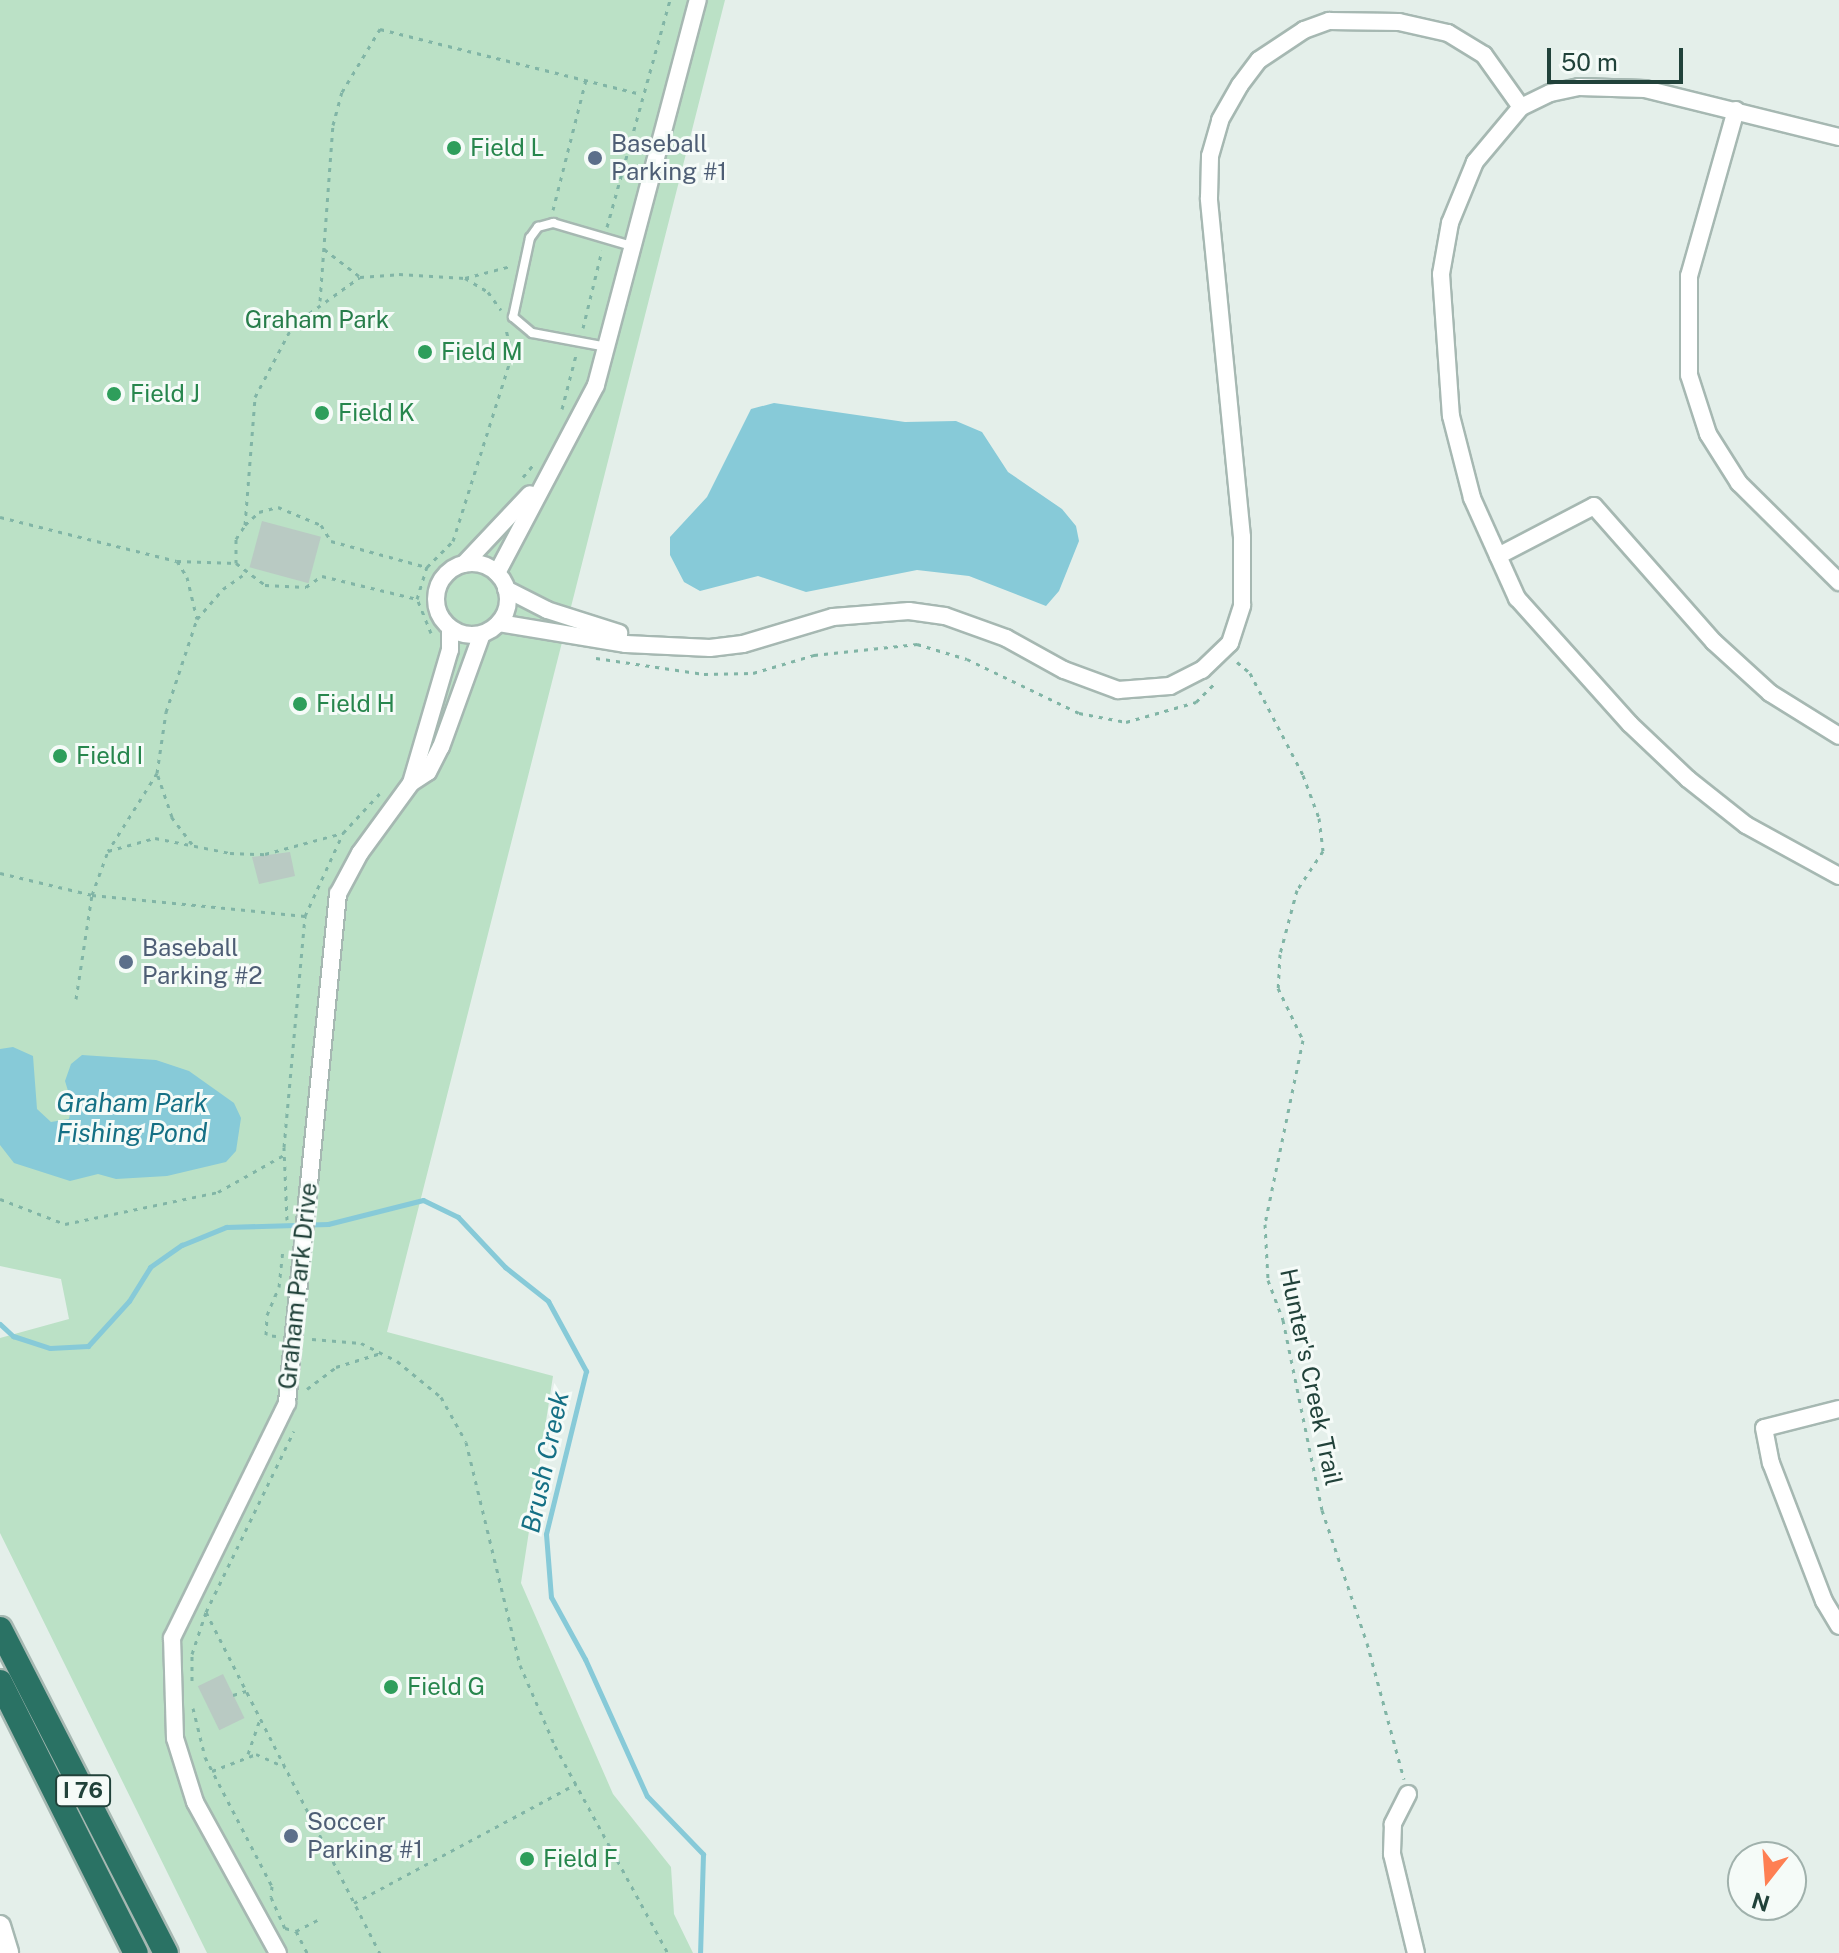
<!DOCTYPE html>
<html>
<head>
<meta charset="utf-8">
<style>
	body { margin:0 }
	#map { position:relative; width:1839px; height:1953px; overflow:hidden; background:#e4efea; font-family:"Public Sans",sans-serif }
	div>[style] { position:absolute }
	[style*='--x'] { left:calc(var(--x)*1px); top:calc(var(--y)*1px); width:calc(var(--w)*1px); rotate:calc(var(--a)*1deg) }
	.green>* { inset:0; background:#bbe1c6 }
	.water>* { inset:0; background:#87cad8 }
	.stream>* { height:5px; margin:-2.5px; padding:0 2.5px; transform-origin:2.5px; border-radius:2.5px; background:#87cad8 }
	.building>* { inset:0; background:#b9cac3; transform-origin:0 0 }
	.path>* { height:3px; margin-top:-1.5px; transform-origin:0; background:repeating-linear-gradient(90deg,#81b5a6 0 4px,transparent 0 10px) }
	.roads { filter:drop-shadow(2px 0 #a6b8b2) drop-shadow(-2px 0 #a6b8b2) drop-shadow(0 2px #a6b8b2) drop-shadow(0 -2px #a6b8b2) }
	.service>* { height:8px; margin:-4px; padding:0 4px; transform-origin:4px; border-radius:4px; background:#fff }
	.minor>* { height:16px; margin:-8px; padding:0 8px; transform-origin:8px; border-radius:8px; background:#fff }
	.minor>.ring { margin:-8px; padding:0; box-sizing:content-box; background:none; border:16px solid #fff; border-radius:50% }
	.tertiary>* { height:20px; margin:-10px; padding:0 10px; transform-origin:10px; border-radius:10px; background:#fff }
	.motorway>* { height:24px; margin:-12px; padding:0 12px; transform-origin:12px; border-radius:12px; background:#2a7264 }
	.dots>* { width:22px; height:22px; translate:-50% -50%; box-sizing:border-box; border:4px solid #f5fbf8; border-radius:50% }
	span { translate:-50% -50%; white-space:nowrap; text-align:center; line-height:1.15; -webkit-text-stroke:6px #f5fbf8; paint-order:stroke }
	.shield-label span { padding:2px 6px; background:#f5fbf8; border:2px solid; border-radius:6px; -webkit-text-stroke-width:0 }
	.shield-label { font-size:22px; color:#21423a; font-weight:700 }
	.service-label { font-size:24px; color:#4e5e75 }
	.left { translate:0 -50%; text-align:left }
	.leisure-label { font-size:24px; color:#27864d }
	.park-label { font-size:24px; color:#277d4a }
	.street-label { font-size:24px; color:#21423a }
	.water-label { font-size:26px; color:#157085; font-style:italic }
	.north { position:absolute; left:1727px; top:1841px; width:80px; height:80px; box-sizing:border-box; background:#f5fbf8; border:2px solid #a0b1ac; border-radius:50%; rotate:197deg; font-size:22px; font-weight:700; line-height:32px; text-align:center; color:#21423a }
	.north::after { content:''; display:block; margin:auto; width:28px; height:36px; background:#fe7f53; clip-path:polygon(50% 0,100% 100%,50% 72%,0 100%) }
	.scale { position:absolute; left:1547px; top:48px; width:136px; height:36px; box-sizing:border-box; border:4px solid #21423a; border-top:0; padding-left:10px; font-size:24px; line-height:28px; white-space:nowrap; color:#21423a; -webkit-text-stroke:6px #f5fbf8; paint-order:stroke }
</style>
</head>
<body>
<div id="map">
	<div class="green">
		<i style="clip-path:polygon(0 0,725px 0,387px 1332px,553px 1376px,521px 1583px,613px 1794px,671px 1867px,674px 1914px,693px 1953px,207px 1953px,0 1533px,0 1338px,69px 1319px,61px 1279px,0 1266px)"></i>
	</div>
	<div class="water">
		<i style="clip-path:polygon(774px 403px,905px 422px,956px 421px,982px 432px,1008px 472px,1062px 509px,1076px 526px,1079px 541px,1059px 591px,1046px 606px,969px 576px,917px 570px,806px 592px,758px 576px,700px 591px,684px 582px,670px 555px,670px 537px,707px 497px,751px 409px)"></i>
		<i style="clip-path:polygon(13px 1047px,33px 1056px,37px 1109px,51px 1122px,69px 1119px,72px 1104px,65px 1081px,71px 1064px,82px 1055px,156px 1060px,189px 1071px,234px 1103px,241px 1118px,236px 1151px,226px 1162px,167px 1176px,116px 1179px,98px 1174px,70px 1181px,14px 1163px,0 1145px,0 1049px)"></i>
	</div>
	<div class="stream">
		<i style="--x:0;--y:1324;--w:18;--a:43"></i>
		<i style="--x:13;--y:1336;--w:39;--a:18"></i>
		<i style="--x:50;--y:1348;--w:38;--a:-3"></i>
		<i style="--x:88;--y:1346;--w:61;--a:-47.7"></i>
		<i style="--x:129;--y:1301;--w:40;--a:-58"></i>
		<i style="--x:150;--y:1267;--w:39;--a:-35"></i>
		<i style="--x:182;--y:1245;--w:48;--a:-22.2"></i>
		<i style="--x:226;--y:1227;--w:102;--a:-1.7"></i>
		<i style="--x:328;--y:1224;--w:98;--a:-14.2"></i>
		<i style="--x:423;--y:1200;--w:39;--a:26"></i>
		<i style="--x:458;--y:1217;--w:69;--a:46.8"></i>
		<i style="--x:505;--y:1267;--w:55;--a:38.3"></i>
		<i style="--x:548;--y:1301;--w:80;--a:61.5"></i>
		<i style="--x:586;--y:1371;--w:168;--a:103.8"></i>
		<i style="--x:546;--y:1534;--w:63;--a:85.5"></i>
		<i style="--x:551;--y:1597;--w:71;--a:61.3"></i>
		<i style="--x:585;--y:1659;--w:150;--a:65.7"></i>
		<i style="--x:647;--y:1796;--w:81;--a:46"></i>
		<i style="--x:703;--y:1854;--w:99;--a:91.7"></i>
	</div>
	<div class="building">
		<i style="left:262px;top:521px;width:61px;height:48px;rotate:15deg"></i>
		<i style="clip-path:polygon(290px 852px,295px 876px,259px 884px,252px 857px)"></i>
		<i style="left:223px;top:1674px;width:49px;height:28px;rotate:64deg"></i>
	</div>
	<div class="path">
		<i style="--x:553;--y:210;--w:134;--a:-75.8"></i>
		<i style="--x:607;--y:227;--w:236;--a:-74.5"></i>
		<i style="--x:324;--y:249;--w:44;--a:37.6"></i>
		<i style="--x:465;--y:278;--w:48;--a:-14.6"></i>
		<i style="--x:320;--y:301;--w:176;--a:-85.8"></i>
		<i style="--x:333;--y:125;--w:34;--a:-75"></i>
		<i style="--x:342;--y:92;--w:74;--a:-58.9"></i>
		<i style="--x:380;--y:29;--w:269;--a:14"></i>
		<i style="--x:583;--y:328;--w:80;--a:-76.3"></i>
		<i style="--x:562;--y:409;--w:56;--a:-75.5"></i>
		<i style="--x:523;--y:477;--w:16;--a:-50"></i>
		<i style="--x:0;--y:517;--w:182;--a:14"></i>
		<i style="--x:177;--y:561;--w:19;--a:58"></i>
		<i style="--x:187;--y:577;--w:43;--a:76.6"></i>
		<i style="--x:245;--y:525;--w:19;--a:-43"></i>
		<i style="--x:259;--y:512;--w:20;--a:-15"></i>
		<i style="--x:278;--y:507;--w:47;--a:22.7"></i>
		<i style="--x:321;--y:525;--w:19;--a:58"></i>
		<i style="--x:331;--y:541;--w:99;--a:15.2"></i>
		<i style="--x:177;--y:561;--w:59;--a:1.9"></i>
		<i style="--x:236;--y:563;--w:24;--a:-90"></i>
		<i style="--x:236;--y:539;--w:17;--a:-57"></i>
		<i style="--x:245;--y:525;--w:128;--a:-85.5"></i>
		<i style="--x:255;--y:397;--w:81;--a:-62.2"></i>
		<i style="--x:293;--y:325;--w:82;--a:-35.6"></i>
		<i style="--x:360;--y:277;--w:39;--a:-4"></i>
		<i style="--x:399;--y:274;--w:66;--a:3.5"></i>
		<i style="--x:465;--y:278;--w:27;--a:31"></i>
		<i style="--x:488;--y:292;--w:22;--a:54"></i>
		<i style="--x:236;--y:563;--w:36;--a:37"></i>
		<i style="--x:265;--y:585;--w:41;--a:2.8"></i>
		<i style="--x:306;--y:587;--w:19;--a:-35"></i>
		<i style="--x:322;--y:576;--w:98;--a:13.6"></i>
		<i style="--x:431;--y:633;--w:37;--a:-112"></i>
		<i style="--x:417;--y:599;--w:34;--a:-73"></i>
		<i style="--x:427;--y:567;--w:37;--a:-45"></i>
		<i style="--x:453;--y:541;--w:195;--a:-72.4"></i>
		<i style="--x:512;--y:355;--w:26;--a:-103"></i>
		<i style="--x:596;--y:658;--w:109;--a:8.4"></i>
		<i style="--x:704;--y:674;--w:49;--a:-1.2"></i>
		<i style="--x:753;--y:673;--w:64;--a:-16.4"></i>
		<i style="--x:814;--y:655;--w:104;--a:-6.1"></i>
		<i style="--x:917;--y:644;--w:52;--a:16.7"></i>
		<i style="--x:967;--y:659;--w:124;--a:25.7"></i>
		<i style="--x:1079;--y:713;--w:48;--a:10.8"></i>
		<i style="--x:1126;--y:722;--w:73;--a:-15.9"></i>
		<i style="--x:1196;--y:702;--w:25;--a:-45"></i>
		<i style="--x:1237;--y:662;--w:17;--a:40"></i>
		<i style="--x:1250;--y:673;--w:115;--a:62.5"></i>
		<i style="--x:1303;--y:775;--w:46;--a:69.6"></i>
		<i style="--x:1319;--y:818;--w:33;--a:83"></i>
		<i style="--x:1323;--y:851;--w:47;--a:123.7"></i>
		<i style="--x:1297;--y:890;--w:66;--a:104.9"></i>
		<i style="--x:1280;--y:954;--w:34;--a:93"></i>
		<i style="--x:1278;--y:988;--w:58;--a:64.3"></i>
		<i style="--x:1303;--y:1040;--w:188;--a:101.7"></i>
		<i style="--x:1265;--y:1224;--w:56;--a:86.9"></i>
		<i style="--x:1268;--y:1280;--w:43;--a:69.4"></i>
		<i style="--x:1283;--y:1320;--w:194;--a:78.4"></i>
		<i style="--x:1322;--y:1510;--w:140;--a:71.3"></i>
		<i style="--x:1367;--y:1643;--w:141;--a:74.8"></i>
		<i style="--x:157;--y:773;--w:92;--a:122.1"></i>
		<i style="--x:108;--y:851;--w:49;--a:-15.5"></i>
		<i style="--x:155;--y:838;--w:76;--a:11.3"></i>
		<i style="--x:230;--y:853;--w:35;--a:2"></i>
		<i style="--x:265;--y:854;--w:81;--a:-15.1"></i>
		<i style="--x:343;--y:833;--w:59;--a:-47.1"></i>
		<i style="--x:192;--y:844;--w:34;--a:-127"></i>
		<i style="--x:172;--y:817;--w:46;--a:-108.8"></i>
		<i style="--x:157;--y:773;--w:62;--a:-81.6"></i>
		<i style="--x:166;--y:712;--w:98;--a:-71.6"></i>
		<i style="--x:197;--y:619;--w:40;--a:-49"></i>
		<i style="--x:223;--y:589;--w:29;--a:-35"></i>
		<i style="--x:0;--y:873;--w:95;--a:13.4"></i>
		<i style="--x:92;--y:895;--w:47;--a:-70"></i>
		<i style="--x:76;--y:999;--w:105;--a:-81.3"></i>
		<i style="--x:92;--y:895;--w:214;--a:5.6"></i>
		<i style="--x:0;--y:1199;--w:70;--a:21"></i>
		<i style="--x:65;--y:1224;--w:156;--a:-11.8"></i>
		<i style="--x:218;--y:1192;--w:76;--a:-29.3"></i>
		<i style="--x:287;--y:1220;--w:73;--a:-92.4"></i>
		<i style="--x:284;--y:1147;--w:232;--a:-84.8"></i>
		<i style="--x:305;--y:916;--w:91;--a:-65.4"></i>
		<i style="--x:276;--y:1336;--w:10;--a:-174"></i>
		<i style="--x:266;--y:1335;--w:20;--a:-87"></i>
		<i style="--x:267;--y:1315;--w:30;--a:-67"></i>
		<i style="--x:279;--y:1287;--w:36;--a:-84"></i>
		<i style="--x:312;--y:1339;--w:49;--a:4.7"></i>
		<i style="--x:361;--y:1343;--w:40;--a:26.6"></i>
		<i style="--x:397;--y:1361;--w:57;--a:39.3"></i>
		<i style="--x:441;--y:1397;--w:51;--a:60.9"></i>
		<i style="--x:466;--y:1442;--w:229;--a:76.4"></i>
		<i style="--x:520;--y:1665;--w:88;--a:66.6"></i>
		<i style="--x:555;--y:1746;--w:236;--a:61.4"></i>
		<i style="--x:307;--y:1389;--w:36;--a:-37"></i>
		<i style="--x:336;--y:1367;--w:47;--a:-17.3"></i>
		<i style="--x:206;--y:1612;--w:383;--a:63"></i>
		<i style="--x:192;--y:1681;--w:27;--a:-90"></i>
		<i style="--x:192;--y:1654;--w:44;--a:-71.6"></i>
		<i style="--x:206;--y:1612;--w:201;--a:-64.1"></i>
		<i style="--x:233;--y:1695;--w:14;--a:-17"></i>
		<i style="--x:193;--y:1708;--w:50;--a:76.2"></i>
		<i style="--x:205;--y:1757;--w:145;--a:62.6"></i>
		<i style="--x:272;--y:1886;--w:11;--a:95"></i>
		<i style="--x:271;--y:1897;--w:34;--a:66"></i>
		<i style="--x:285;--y:1928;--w:11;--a:15"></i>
		<i style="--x:296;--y:1931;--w:25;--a:63"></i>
		<i style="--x:248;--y:1754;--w:36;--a:-71"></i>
		<i style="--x:212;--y:1771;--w:47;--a:-21.1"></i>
		<i style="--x:256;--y:1754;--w:32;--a:24"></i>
		<i style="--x:354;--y:1903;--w:252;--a:-28.2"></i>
		<i style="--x:296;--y:1931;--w:28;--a:-27"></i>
	</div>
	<div class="roads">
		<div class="service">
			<i style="--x:607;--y:347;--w:76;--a:-169.4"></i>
			<i style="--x:532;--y:333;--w:25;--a:-140"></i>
			<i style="--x:513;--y:317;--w:81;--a:-77.9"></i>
			<i style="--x:530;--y:238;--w:14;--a:-54"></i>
			<i style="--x:538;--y:227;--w:16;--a:-15"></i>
			<i style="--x:553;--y:223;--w:85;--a:16.3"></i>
		</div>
		<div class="minor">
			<i style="--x:1736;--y:110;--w:173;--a:105.8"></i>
			<i style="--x:1689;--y:276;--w:99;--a:90"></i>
			<i style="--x:1689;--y:375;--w:62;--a:72.1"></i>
			<i style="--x:1708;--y:434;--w:58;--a:57.7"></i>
			<i style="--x:1739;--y:483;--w:141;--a:44.7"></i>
			<i style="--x:1839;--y:137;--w:200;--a:-166.1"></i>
			<i style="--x:1645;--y:89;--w:66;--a:-178.3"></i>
			<i style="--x:1579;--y:87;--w:30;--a:168"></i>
			<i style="--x:1550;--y:93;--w:32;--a:154"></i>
			<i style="--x:1521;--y:107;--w:72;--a:129.9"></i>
			<i style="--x:1475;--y:162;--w:66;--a:112.3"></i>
			<i style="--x:1450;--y:223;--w:52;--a:100"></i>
			<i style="--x:1441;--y:274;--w:142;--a:86"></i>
			<i style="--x:1451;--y:416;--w:85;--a:75.6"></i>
			<i style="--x:1472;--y:498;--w:110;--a:65.8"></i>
			<i style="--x:1517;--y:598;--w:169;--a:48.1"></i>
			<i style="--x:1630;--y:724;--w:80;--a:43.5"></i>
			<i style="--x:1688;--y:779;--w:74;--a:38.4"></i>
			<i style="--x:1746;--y:825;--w:106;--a:28.7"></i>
			<i style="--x:1498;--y:556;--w:108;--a:-27.5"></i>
			<i style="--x:1594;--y:506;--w:181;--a:48.6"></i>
			<i style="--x:1714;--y:642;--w:76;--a:42.3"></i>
			<i style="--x:1770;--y:693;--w:81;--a:31.9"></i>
			<i class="ring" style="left:436px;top:563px;width:56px;height:56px"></i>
			<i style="--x:464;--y:564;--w:96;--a:-46.7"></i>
			<i style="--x:497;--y:573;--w:212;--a:-62.2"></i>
			<i style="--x:596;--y:385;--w:398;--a:-75.2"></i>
			<i style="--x:506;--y:589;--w:46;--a:27.1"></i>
			<i style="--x:547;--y:610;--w:76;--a:17.7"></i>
			<i style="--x:499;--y:623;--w:129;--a:9.4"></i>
			<i style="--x:626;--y:644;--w:84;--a:2.7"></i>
			<i style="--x:710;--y:648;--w:33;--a:-7"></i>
			<i style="--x:743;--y:644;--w:94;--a:-16.7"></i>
			<i style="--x:833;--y:617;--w:76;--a:-4.5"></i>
			<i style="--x:909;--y:611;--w:36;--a:8"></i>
			<i style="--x:945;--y:616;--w:65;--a:19.8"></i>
			<i style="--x:1006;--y:638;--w:66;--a:28.9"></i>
			<i style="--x:1064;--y:670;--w:58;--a:20.3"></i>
			<i style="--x:1118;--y:690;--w:52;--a:-4.4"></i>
			<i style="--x:1170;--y:686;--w:36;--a:-27"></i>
			<i style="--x:1202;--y:670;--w:39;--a:-44"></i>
			<i style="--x:1230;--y:643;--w:40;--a:-72"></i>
			<i style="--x:1242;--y:605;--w:68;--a:-90"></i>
			<i style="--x:1242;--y:537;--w:341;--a:-95.6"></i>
			<i style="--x:1209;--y:198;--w:42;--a:-88.6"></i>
			<i style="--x:1210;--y:156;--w:37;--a:-74"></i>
			<i style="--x:1220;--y:120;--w:40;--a:-60.3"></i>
			<i style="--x:1240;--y:85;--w:31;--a:-53"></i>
			<i style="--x:1259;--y:60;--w:54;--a:-33.7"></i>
			<i style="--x:1304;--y:30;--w:27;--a:-20"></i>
			<i style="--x:1329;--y:21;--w:70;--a:0.8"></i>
			<i style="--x:1399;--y:22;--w:50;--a:12.7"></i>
			<i style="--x:1448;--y:33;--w:42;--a:31.4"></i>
			<i style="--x:1484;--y:55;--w:64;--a:54.6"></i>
			<i style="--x:411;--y:783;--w:20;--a:-33"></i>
			<i style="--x:428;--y:772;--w:28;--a:-63"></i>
			<i style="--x:441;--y:747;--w:120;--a:-70.1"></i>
			<i style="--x:1839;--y:1409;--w:77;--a:165.8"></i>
			<i style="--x:1764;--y:1428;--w:36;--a:79"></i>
			<i style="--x:1771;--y:1463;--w:148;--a:69"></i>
			<i style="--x:1824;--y:1601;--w:29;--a:59"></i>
			<i style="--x:1408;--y:1794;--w:34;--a:117"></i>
			<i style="--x:1393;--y:1824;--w:30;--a:92"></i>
			<i style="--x:1392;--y:1854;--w:102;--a:76.4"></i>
			<i style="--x:278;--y:1953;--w:172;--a:-118.8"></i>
			<i style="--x:195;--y:1802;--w:67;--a:-107.4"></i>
			<i style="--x:175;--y:1738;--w:100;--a:-91.7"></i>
			<i style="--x:172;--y:1638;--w:262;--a:-63.9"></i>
			<i style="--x:287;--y:1403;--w:512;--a:-84.28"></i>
			<i style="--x:338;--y:894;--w:47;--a:-61.8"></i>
			<i style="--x:360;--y:853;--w:87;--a:-53.9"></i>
			<i style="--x:411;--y:783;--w:139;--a:-73.7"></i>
			<i style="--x:450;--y:650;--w:22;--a:-90"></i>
		</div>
		<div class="tertiary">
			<i style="--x:0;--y:1926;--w:28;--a:73"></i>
		</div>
		<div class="motorway">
			<i style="--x:0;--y:1629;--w:364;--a:62.9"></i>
			<i style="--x:0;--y:1682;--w:303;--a:63.4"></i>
		</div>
	</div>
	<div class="dots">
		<i style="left:454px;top:148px;background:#2e9e5b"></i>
		<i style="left:595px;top:158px;background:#5c6f8a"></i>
		<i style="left:425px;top:352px;background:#2e9e5b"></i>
		<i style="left:114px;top:394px;background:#2e9e5b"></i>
		<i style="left:322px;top:413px;background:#2e9e5b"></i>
		<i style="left:300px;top:704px;background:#2e9e5b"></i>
		<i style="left:60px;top:756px;background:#2e9e5b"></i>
		<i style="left:126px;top:962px;background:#5c6f8a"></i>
		<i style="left:391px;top:1687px;background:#2e9e5b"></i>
		<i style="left:291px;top:1836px;background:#5c6f8a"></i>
		<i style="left:527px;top:1859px;background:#2e9e5b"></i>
	</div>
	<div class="shield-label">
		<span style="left:83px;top:1791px">I 76</span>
	</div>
	<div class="service-label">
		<span class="left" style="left:611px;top:158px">Baseball<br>Parking #1</span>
		<span class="left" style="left:142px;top:962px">Baseball<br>Parking #2</span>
		<span class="left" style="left:307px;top:1836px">Soccer<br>Parking #1</span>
	</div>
	<div class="leisure-label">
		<span class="left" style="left:470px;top:148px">Field L</span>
		<span class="left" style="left:441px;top:352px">Field M</span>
		<span class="left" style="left:130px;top:394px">Field J</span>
		<span class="left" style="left:338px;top:413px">Field K</span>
		<span class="left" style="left:316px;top:704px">Field H</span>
		<span class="left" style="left:76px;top:756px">Field I</span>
		<span class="left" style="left:407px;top:1687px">Field G</span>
		<span class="left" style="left:543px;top:1859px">Field F</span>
	</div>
	<div class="park-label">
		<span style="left:317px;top:320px">Graham Park</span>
	</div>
	<div class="street-label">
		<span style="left:298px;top:1286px;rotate:-84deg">Graham Park Drive</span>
		<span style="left:1311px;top:1377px;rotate:78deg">Hunter's Creek Trail</span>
	</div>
	<div class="water-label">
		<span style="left:132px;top:1118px">Graham Park<br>Fishing Pond</span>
		<span style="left:545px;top:1462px;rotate:-78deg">Brush Creek</span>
	</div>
	<div class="north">N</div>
	<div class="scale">50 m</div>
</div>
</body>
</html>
